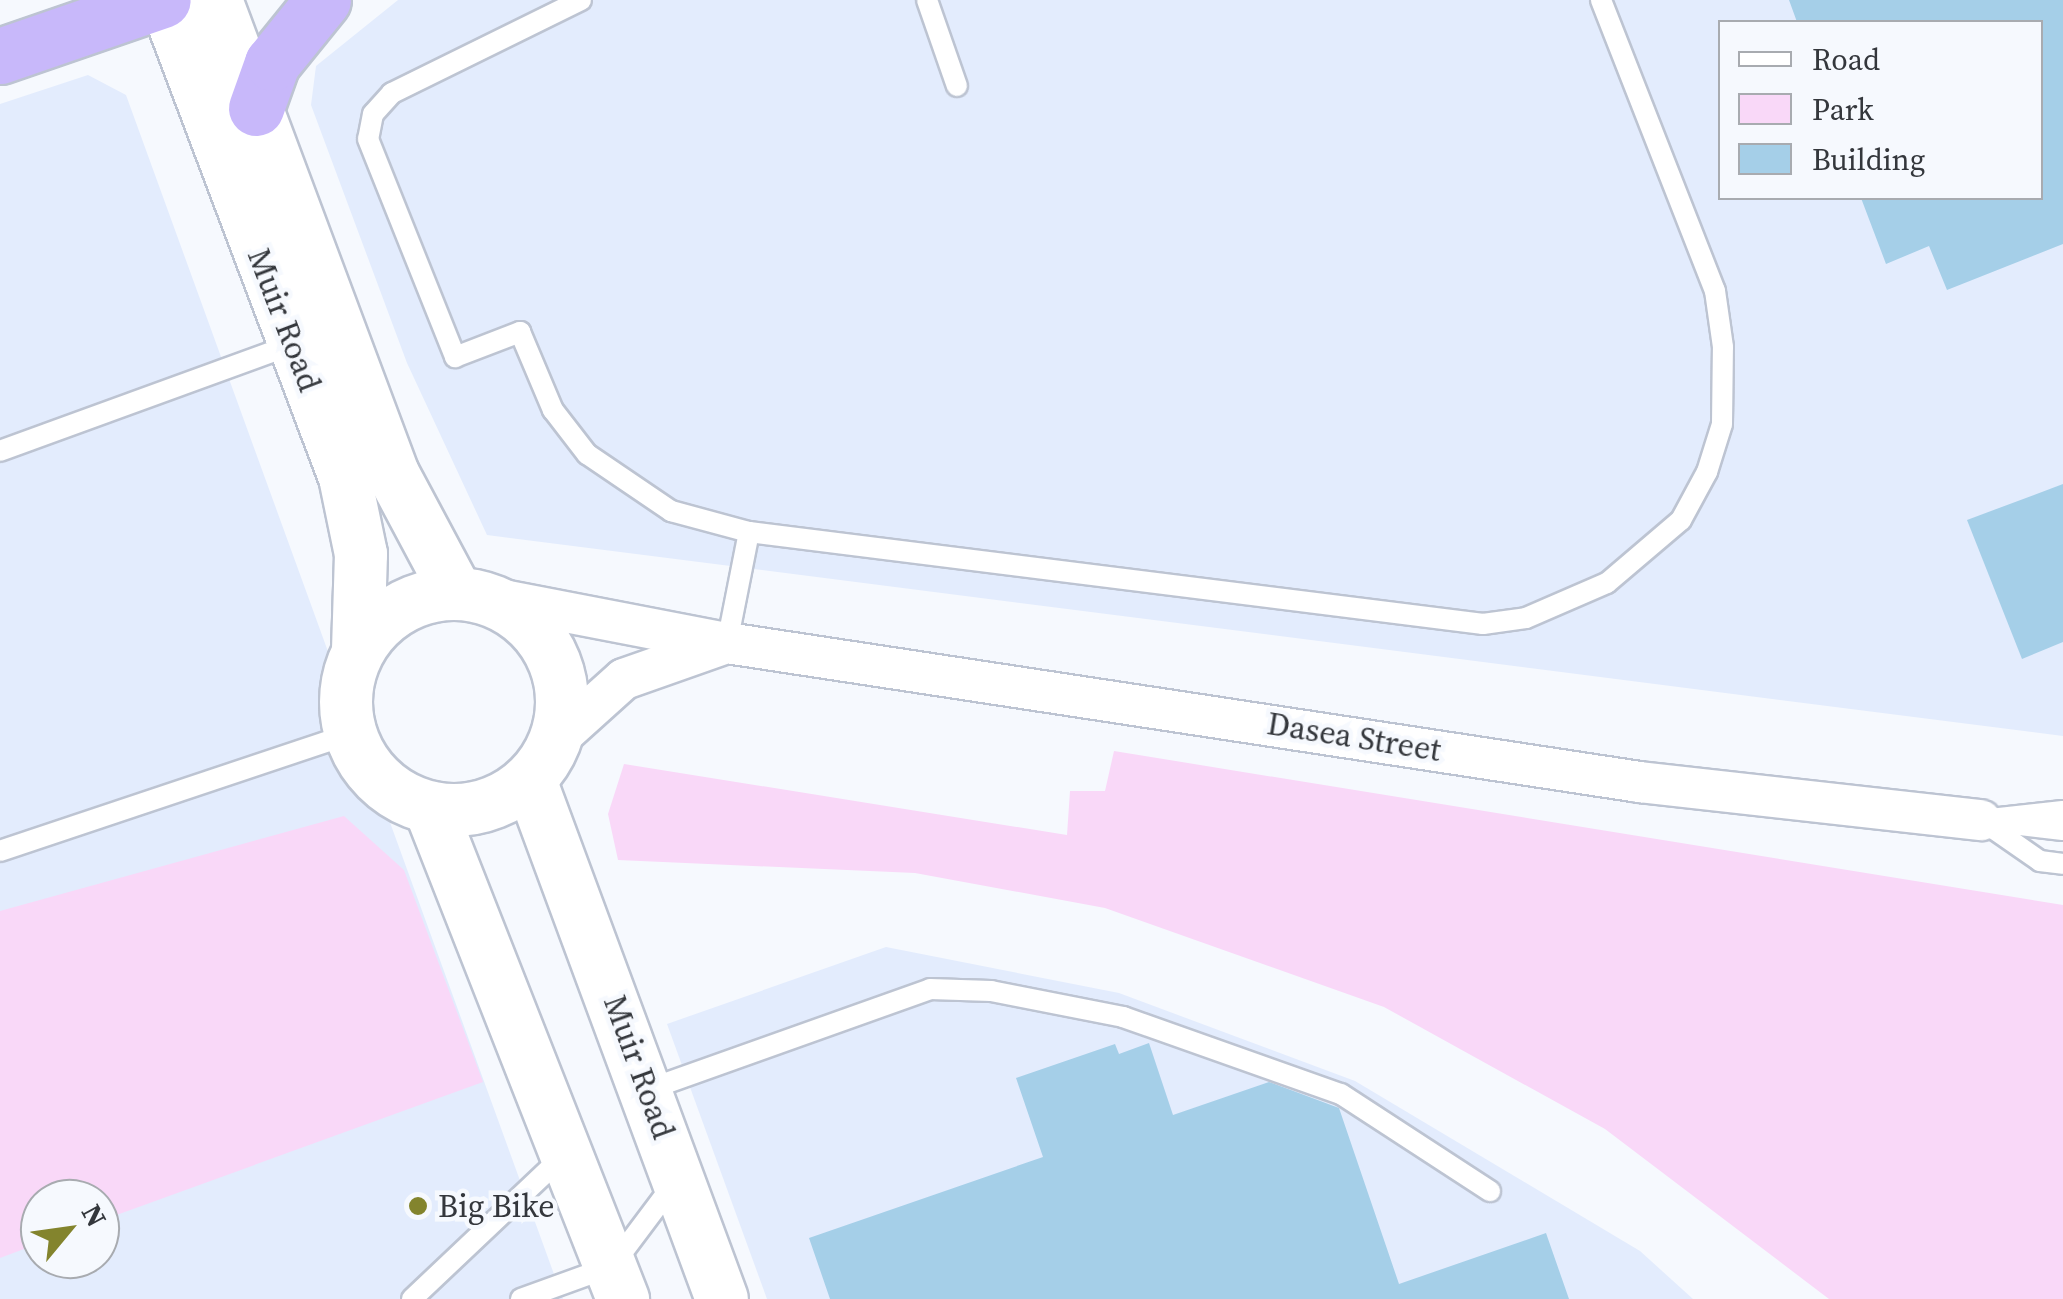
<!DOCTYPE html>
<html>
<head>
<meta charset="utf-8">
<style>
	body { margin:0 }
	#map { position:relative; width:2063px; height:1299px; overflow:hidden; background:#f6f9fe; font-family:"Source Serif 4",serif }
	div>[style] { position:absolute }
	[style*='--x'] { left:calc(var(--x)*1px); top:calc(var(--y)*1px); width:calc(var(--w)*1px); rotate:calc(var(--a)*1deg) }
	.built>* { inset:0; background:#e3ecfd }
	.green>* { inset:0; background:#f9d8f8 }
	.building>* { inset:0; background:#a5cfe8 }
	.roads { filter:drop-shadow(2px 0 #bdc4d2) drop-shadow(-2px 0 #bdc4d2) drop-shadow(0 2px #bdc4d2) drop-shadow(0 -2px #bdc4d2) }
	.service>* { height:20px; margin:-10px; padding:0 10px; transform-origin:10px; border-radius:10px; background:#fff }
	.minor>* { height:40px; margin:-20px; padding:0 20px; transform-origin:20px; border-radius:20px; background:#fff }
	.tertiary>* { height:52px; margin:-26px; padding:0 26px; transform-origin:26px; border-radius:26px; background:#fff }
	.tertiary>.ring { margin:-26px; padding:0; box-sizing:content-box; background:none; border:52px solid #fff; border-radius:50% }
	.trunk>* { height:55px; margin:-27.5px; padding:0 27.5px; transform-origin:27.5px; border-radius:27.5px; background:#c8b8fa }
	.dots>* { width:28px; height:28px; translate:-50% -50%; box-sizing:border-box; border:5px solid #f6f9fe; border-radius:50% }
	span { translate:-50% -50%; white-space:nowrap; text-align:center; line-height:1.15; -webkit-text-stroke:9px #f6f9fe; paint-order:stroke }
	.street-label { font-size:32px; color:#34373c }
	.poi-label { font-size:32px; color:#34373c }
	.left { translate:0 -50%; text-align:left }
	.legend { position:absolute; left:1718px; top:20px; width:325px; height:180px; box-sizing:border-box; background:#f6f9fe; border:2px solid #a8abb0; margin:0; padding:12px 18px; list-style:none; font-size:30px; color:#34373c }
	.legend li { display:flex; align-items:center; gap:20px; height:50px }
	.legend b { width:50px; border:2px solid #a8abb0 }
	.north { position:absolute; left:20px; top:1179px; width:100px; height:100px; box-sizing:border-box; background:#f6f9fe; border:2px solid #a8abb0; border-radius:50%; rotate:61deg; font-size:28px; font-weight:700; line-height:40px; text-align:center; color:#34373c }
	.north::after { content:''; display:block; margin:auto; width:35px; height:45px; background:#83842d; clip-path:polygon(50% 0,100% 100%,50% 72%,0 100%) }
</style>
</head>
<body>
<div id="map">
	<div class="built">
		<i style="clip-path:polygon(evenodd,398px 0,2063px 0,2063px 736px,487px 535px,407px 363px,311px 105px,316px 66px,398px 0,1720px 22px,2040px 22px,2040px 198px,1720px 198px,1720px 22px)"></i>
		<i style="clip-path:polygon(evenodd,88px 75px,126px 95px,563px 1299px,0 1299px,0 104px,88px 75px,40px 1199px,100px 1199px,100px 1259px,40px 1259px,40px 1199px)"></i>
		<i style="clip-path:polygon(886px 947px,1119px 993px,1355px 1081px,1640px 1251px,1693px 1299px,767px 1299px,667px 1024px)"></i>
	</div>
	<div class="green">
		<i style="clip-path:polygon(1114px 751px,2063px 905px,2063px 1299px,1829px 1299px,1605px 1129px,1384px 1007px,1105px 908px,915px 873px,618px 860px,608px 814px,624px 764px,1067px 835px,1070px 791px,1105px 791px)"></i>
		<i style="clip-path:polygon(344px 816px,404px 870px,483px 1082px,100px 1221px,100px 1199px,40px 1199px,40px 1243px,0 1258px,0 911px)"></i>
	</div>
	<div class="building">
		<i style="clip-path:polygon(1789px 0,2063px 0,2063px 244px,1947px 290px,1929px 246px,1886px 264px,1861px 198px,2040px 198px,2040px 22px,1797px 22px)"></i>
		<i style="clip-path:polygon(2063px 484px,2063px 642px,2022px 659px,1967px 520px)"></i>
		<i style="clip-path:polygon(1149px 1043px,1173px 1115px,1269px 1082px,1339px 1108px,1399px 1284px,1546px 1233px,1569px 1299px,830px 1299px,809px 1238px,1043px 1157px,1016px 1078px,1115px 1044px,1119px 1054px)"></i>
	</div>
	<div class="roads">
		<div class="service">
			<i style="--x:581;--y:0;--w:211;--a:153.8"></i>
			<i style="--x:392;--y:93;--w:28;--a:132"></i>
			<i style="--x:373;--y:114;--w:25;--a:101"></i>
			<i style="--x:368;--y:139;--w:235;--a:68.2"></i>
			<i style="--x:455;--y:357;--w:70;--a:-21"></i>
			<i style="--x:520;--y:332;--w:85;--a:67.1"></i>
			<i style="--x:553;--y:410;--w:56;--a:52.3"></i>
			<i style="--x:587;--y:454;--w:102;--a:34.2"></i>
			<i style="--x:671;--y:511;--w:81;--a:15.1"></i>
			<i style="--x:749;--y:532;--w:113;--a:101.2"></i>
			<i style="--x:927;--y:0;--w:91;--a:70.8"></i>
			<i style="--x:0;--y:451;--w:311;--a:-20"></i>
			<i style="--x:749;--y:532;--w:740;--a:7.14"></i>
			<i style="--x:1483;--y:624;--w:43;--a:-7.9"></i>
			<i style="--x:1526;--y:618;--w:88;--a:-23.4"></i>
			<i style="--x:1607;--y:583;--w:97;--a:-40.4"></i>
			<i style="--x:1681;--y:520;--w:55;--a:-61.6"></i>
			<i style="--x:1707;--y:472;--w:50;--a:-72.6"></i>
			<i style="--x:1722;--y:424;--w:77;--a:-89.3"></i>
			<i style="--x:1723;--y:347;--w:57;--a:-98.1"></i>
			<i style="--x:1715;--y:291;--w:313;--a:-111.4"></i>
			<i style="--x:1981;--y:820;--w:72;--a:34.8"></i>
			<i style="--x:2040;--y:861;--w:23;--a:7"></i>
			<i style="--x:1981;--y:820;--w:82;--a:-6.3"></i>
			<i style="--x:2003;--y:823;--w:60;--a:6.7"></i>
			<i style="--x:0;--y:851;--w:369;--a:-18.5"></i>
			<i style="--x:647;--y:1090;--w:300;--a:-19.6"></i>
			<i style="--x:930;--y:989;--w:61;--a:1.9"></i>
			<i style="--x:991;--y:991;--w:135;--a:11.1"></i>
			<i style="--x:1123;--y:1017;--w:231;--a:19.5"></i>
			<i style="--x:1341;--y:1094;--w:178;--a:33.1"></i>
			<i style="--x:412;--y:1299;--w:208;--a:-43.4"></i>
			<i style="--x:521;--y:1299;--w:97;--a:-19.9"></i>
			<i style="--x:612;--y:1266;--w:105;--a:-53.1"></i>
		</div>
		<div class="minor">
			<i style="--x:482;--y:596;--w:249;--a:10.9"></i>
			<i style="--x:727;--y:643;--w:924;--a:8.66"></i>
			<i style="--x:1640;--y:782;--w:343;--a:6.4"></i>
			<i style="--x:556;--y:740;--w:91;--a:-41.9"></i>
			<i style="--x:624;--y:679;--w:106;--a:-19.3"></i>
		</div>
		<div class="tertiary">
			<i style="--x:165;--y:0;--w:510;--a:69.33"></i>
			<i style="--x:345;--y:477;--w:79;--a:78.3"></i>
			<i style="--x:361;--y:554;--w:94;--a:91.8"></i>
			<i style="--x:216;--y:0;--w:506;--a:69.52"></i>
			<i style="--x:393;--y:474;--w:134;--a:61.9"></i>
			<i class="ring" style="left:346px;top:594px;width:164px;height:164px"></i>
			<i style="--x:530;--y:780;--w:553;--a:69.7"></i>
			<i style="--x:430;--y:808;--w:528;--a:68.54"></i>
		</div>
		<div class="trunk">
			<i style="--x:0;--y:56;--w:172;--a:-19"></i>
			<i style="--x:256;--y:108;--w:48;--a:-70.4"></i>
			<i style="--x:272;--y:63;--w:81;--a:-51"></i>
		</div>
	</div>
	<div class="dots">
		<i style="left:418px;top:1206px;background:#83842d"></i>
	</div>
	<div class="street-label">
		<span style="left:284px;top:320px;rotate:69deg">Muir Road</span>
		<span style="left:1354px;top:737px;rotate:9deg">Dasea Street</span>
		<span style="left:639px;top:1067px;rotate:70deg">Muir Road</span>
	</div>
	<div class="poi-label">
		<span class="left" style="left:438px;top:1206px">Big Bike</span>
	</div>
	<ul class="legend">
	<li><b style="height:12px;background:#fff"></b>Road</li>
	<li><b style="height:28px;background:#f9d8f8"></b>Park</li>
	<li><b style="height:28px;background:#a5cfe8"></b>Building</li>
	</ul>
	<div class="north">N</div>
</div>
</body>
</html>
